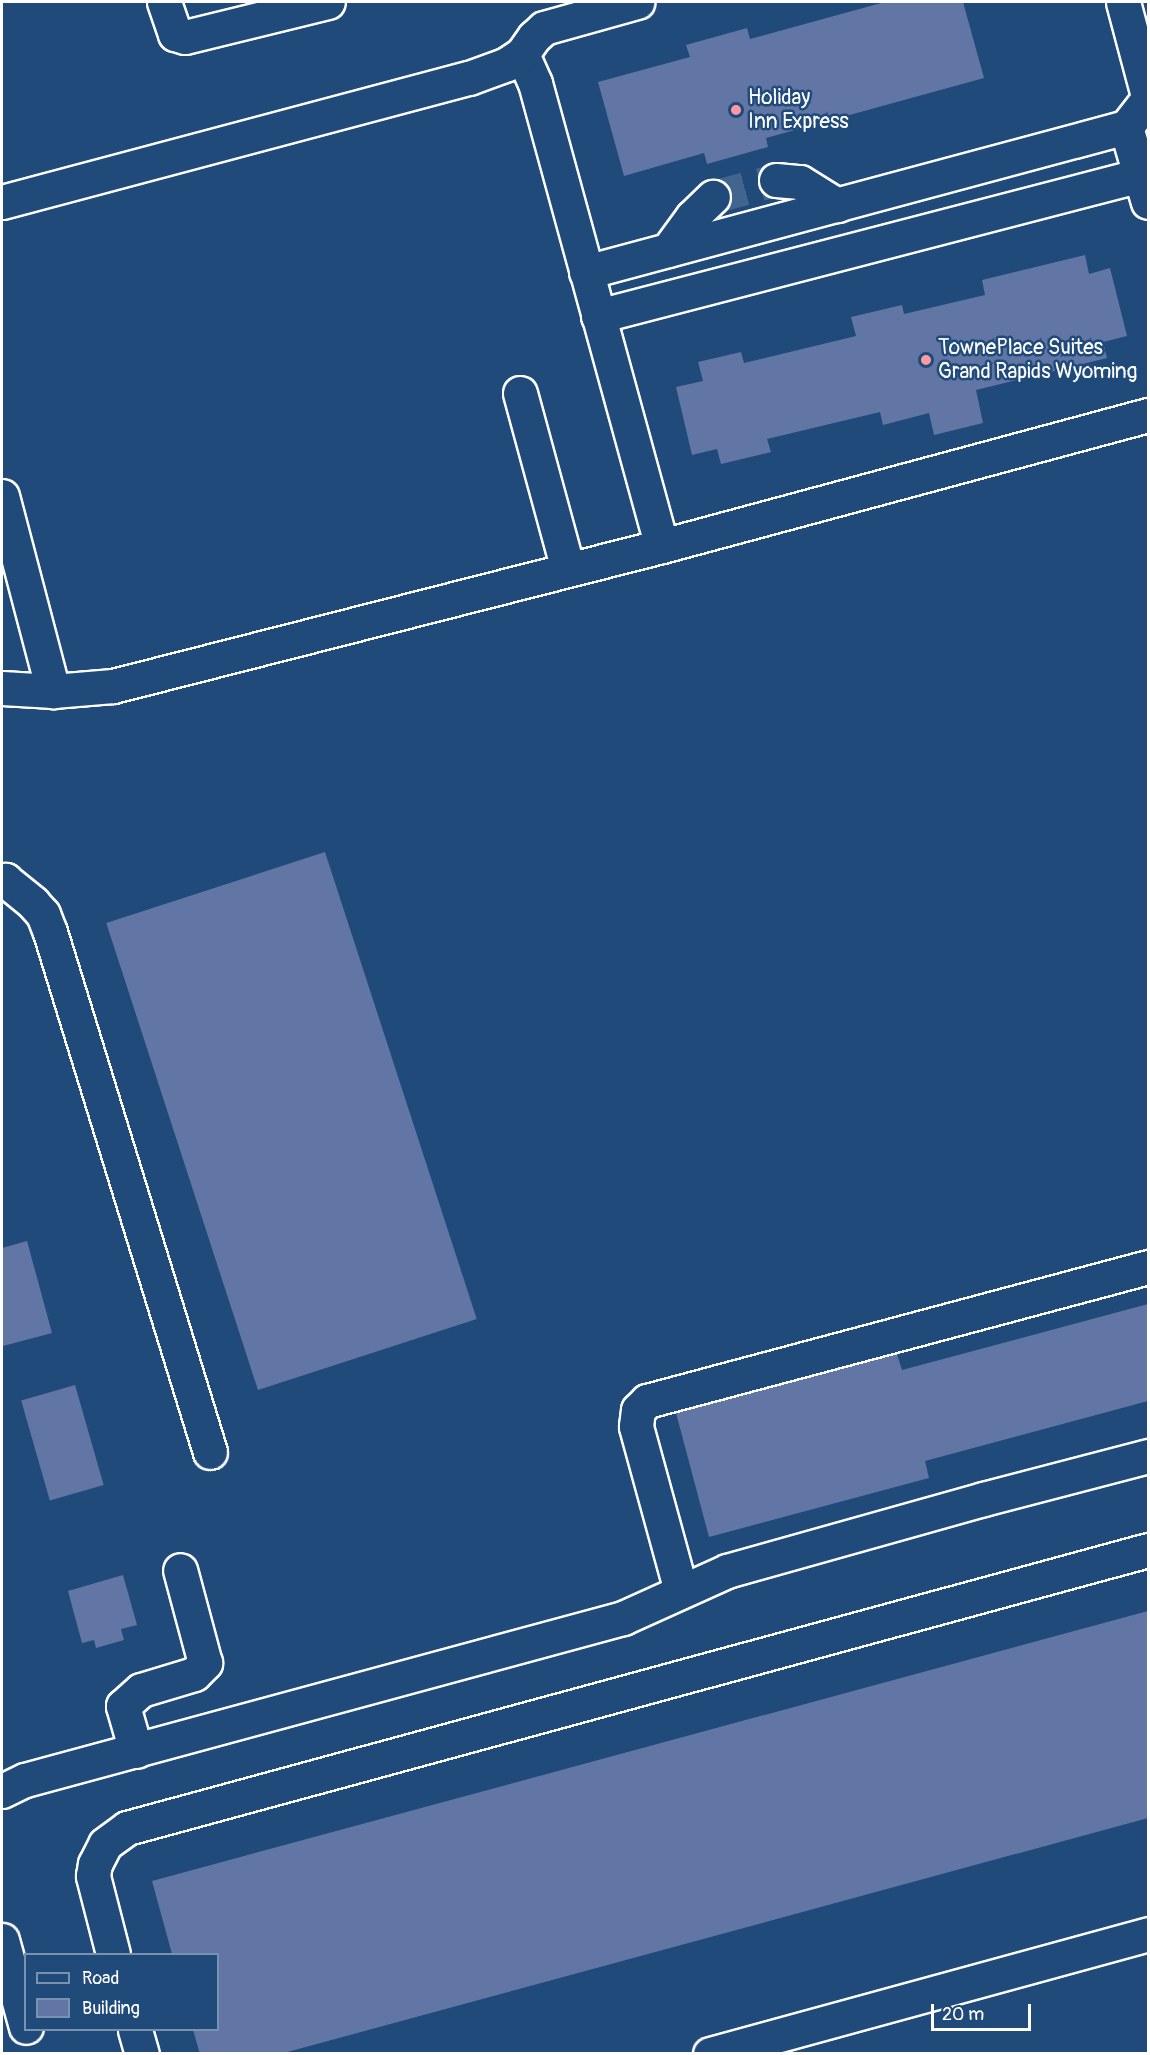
<!DOCTYPE html>
<html>
<head>
<meta charset="utf-8">
<style>
	body { margin:0 }
	#map { position:relative; width:1150px; height:2055px; overflow:hidden; background:#1f4a7a; font-family:Pangolin,sans-serif }
	div>[style] { position:absolute }
	[style*='--x'] { left:calc(var(--x)*1px); top:calc(var(--y)*1px); width:calc(var(--w)*1px); rotate:calc(var(--a)*1deg) }
	.building>* { inset:0; background:#6276a6; transform-origin:0 0 }
	.minor-tunnel>* { height:33px; margin-top:-16.5px; transform-origin:0; background:repeating-linear-gradient(90deg,#41658e 0 33px,transparent 0 49px) }
	.roads { filter:drop-shadow(2px 0 #fff) drop-shadow(-2px 0 #fff) drop-shadow(0 2px #fff) drop-shadow(0 -2px #fff) }
	.minor>* { height:33px; margin:-16.5px; padding:0 16.5px; transform-origin:16.5px; border-radius:16.5px; background:#1f4a7a }
	.major>* { height:33px; margin:-16.5px; padding:0 16.5px; transform-origin:16.5px; border-radius:16.5px; background:#1f4a7a }
	.dots>* { width:16px; height:16px; translate:-50% -50%; box-sizing:border-box; border:3px solid #1f4a7a; border-radius:50% }
	span { translate:-50% -50%; white-space:nowrap; text-align:center; line-height:1.15; -webkit-text-stroke:5px #1f4a7a; paint-order:stroke }
	.poi-label { font-size:21px; color:#fff }
	.left { translate:0 -50%; text-align:left }
	.frame { position:absolute; inset:0; border:3px solid #fff; pointer-events:none }
	.legend { position:absolute; left:24px; top:1953px; width:195px; height:78px; box-sizing:border-box; background:#1f4a7a; border:2px solid #7992af; margin:0; padding:8px 10px; list-style:none; font-size:18px; color:#fff }
	.legend li { display:flex; align-items:center; gap:12px; height:30px }
	.legend b { width:30px; border:2px solid #7992af }
	.scale { position:absolute; left:931px; top:2004px; width:100px; height:27px; box-sizing:border-box; border:3px solid #fff; border-top:0; padding-left:8px; font-size:18px; line-height:21px; white-space:nowrap; color:#fff; -webkit-text-stroke:4px #1f4a7a; paint-order:stroke }
</style>
</head>
<body>
<div id="map">
	<div class="building">
		<i style="clip-path:polygon(885px 2px,963px 2px,984px 78px,766px 138px,768px 147px,707px 164px,704px 153px,624px 176px,598px 82px,690px 57px,686px 45px,747px 28px,750px 39px)"></i>
		<i style="clip-path:polygon(1085px 255px,1089px 274px,1110px 268px,1127px 336px,1103px 342px,1107px 358px,976px 390px,983px 423px,934px 435px,929px 413px,883px 425px,880px 412px,767px 439px,771px 452px,721px 464px,717px 449px,692px 455px,676px 387px,703px 381px,698px 362px,741px 352px,744px 363px,856px 336px,851px 317px,902px 305px,904px 314px,985px 295px,982px 280px)"></i>
		<i style="left:325px;top:852px;width:491px;height:230px;rotate:72deg"></i>
		<i style="clip-path:polygon(27px 1241px,52px 1333px,3px 1346px,2px 1248px)"></i>
		<i style="clip-path:polygon(1148px 1304px,1148px 1401px,925px 1461px,929px 1478px,709px 1537px,676px 1413px,897px 1354px,902px 1370px)"></i>
		<i style="left:75px;top:1385px;width:104px;height:56px;rotate:74deg"></i>
		<i style="clip-path:polygon(123px 1575px,137px 1625px,121px 1629px,124px 1640px,96px 1648px,94px 1640px,82px 1643px,68px 1591px)"></i>
		<i style="clip-path:polygon(1148px 1611px,1148px 1818px,280px 2054px,200px 2054px,193px 2030px,218px 2030px,218px 1954px,172px 1954px,152px 1881px)"></i>
	</div>
	<div class="minor-tunnel">
		<i style="--x:713;--y:197;--w:65;--a:-15.1"></i>
	</div>
	<div class="roads">
		<div class="minor">
			<i style="--x:164;--y:2;--w:34;--a:71"></i>
			<i style="--x:175;--y:34;--w:10;--a:17"></i>
			<i style="--x:185;--y:37;--w:147;--a:-13.8"></i>
			<i style="--x:1123;--y:2;--w:97;--a:75.1"></i>
			<i style="--x:522;--y:54;--w:32;--a:66"></i>
			<i style="--x:535;--y:83;--w:480;--a:74.7"></i>
			<i style="--x:1148;--y:99;--w:36;--a:128"></i>
			<i style="--x:1126;--y:127;--w:78;--a:73.7"></i>
			<i style="--x:776;--y:180;--w:24;--a:5"></i>
			<i style="--x:800;--y:182;--w:44;--a:31.9"></i>
			<i style="--x:2;--y:202;--w:483;--a:-14.9"></i>
			<i style="--x:469;--y:78;--w:40;--a:-20.2"></i>
			<i style="--x:507;--y:64;--w:18;--a:-34"></i>
			<i style="--x:522;--y:54;--w:21;--a:-55"></i>
			<i style="--x:534;--y:37;--w:13;--a:-42"></i>
			<i style="--x:544;--y:28;--w:97;--a:-15.6"></i>
			<i style="--x:668;--y:250;--w:41;--a:-54"></i>
			<i style="--x:692;--y:217;--w:29;--a:-44"></i>
			<i style="--x:586;--y:272;--w:559;--a:-15.03"></i>
			<i style="--x:598;--y:316;--w:561;--a:-14.56"></i>
			<i style="--x:520;--y:393;--w:183;--a:74.8"></i>
			<i style="--x:2;--y:496;--w:202;--a:75.3"></i>
			<i style="--x:2;--y:688;--w:51;--a:3.4"></i>
			<i style="--x:53;--y:691;--w:60;--a:-4.8"></i>
			<i style="--x:113;--y:686;--w:567;--a:-14.31"></i>
			<i style="--x:662;--y:546;--w:503;--a:-15.09"></i>
			<i style="--x:2;--y:882;--w:4;--a:-34"></i>
			<i style="--x:5;--y:880;--w:36;--a:39"></i>
			<i style="--x:33;--y:903;--w:15;--a:48"></i>
			<i style="--x:43;--y:914;--w:19;--a:69"></i>
			<i style="--x:50;--y:932;--w:544;--a:72.9"></i>
			<i style="--x:681;--y:1591;--w:171;--a:-105.3"></i>
			<i style="--x:636;--y:1426;--w:16;--a:-83"></i>
			<i style="--x:638;--y:1410;--w:13;--a:-45"></i>
			<i style="--x:647;--y:1401;--w:519;--a:-14.97"></i>
			<i style="--x:136;--y:1751;--w:47;--a:-106.1"></i>
			<i style="--x:123;--y:1706;--w:24;--a:-42"></i>
			<i style="--x:141;--y:1690;--w:55;--a:-16.8"></i>
			<i style="--x:194;--y:1674;--w:16;--a:-45"></i>
			<i style="--x:205;--y:1663;--w:96;--a:-105"></i>
			<i style="--x:2;--y:1791;--w:25;--a:-26"></i>
			<i style="--x:25;--y:1780;--w:620;--a:-15.16"></i>
			<i style="--x:623;--y:1618;--w:114;--a:-24.3"></i>
			<i style="--x:727;--y:1571;--w:266;--a:-15.7"></i>
			<i style="--x:983;--y:1499;--w:171;--a:-14.6"></i>
			<i style="--x:113;--y:1954;--w:81;--a:-104.4"></i>
			<i style="--x:93;--y:1876;--w:12;--a:-81"></i>
			<i style="--x:95;--y:1864;--w:22;--a:-63"></i>
			<i style="--x:105;--y:1844;--w:27;--a:-36"></i>
			<i style="--x:127;--y:1828;--w:1058;--a:-15.23"></i>
			<i style="--x:135;--y:2030;--w:25;--a:74"></i>
			<i style="--x:710;--y:2054;--w:454;--a:-15.3"></i>
		</div>
		<div class="major">
			<i style="--x:2;--y:1940;--w:90;--a:74.6"></i>
		</div>
	</div>
	<div class="dots">
		<i style="left:736px;top:110px;background:#ff9aa2"></i>
		<i style="left:926px;top:360px;background:#ff9aa2"></i>
	</div>
	<div class="poi-label">
		<span class="left" style="left:748px;top:110px">Holiday<br>Inn Express</span>
		<span class="left" style="left:938px;top:360px">TownePlace Suites<br>Grand Rapids Wyoming</span>
	</div>
	<div class="frame"></div>
	<ul class="legend">
	<li><b style="height:8px;background:#1f4a7a"></b>Road</li>
	<li><b style="height:16px;background:#6276a6"></b>Building</li>
	</ul>
	<div class="scale">20 m</div>
</div>
</body>
</html>
